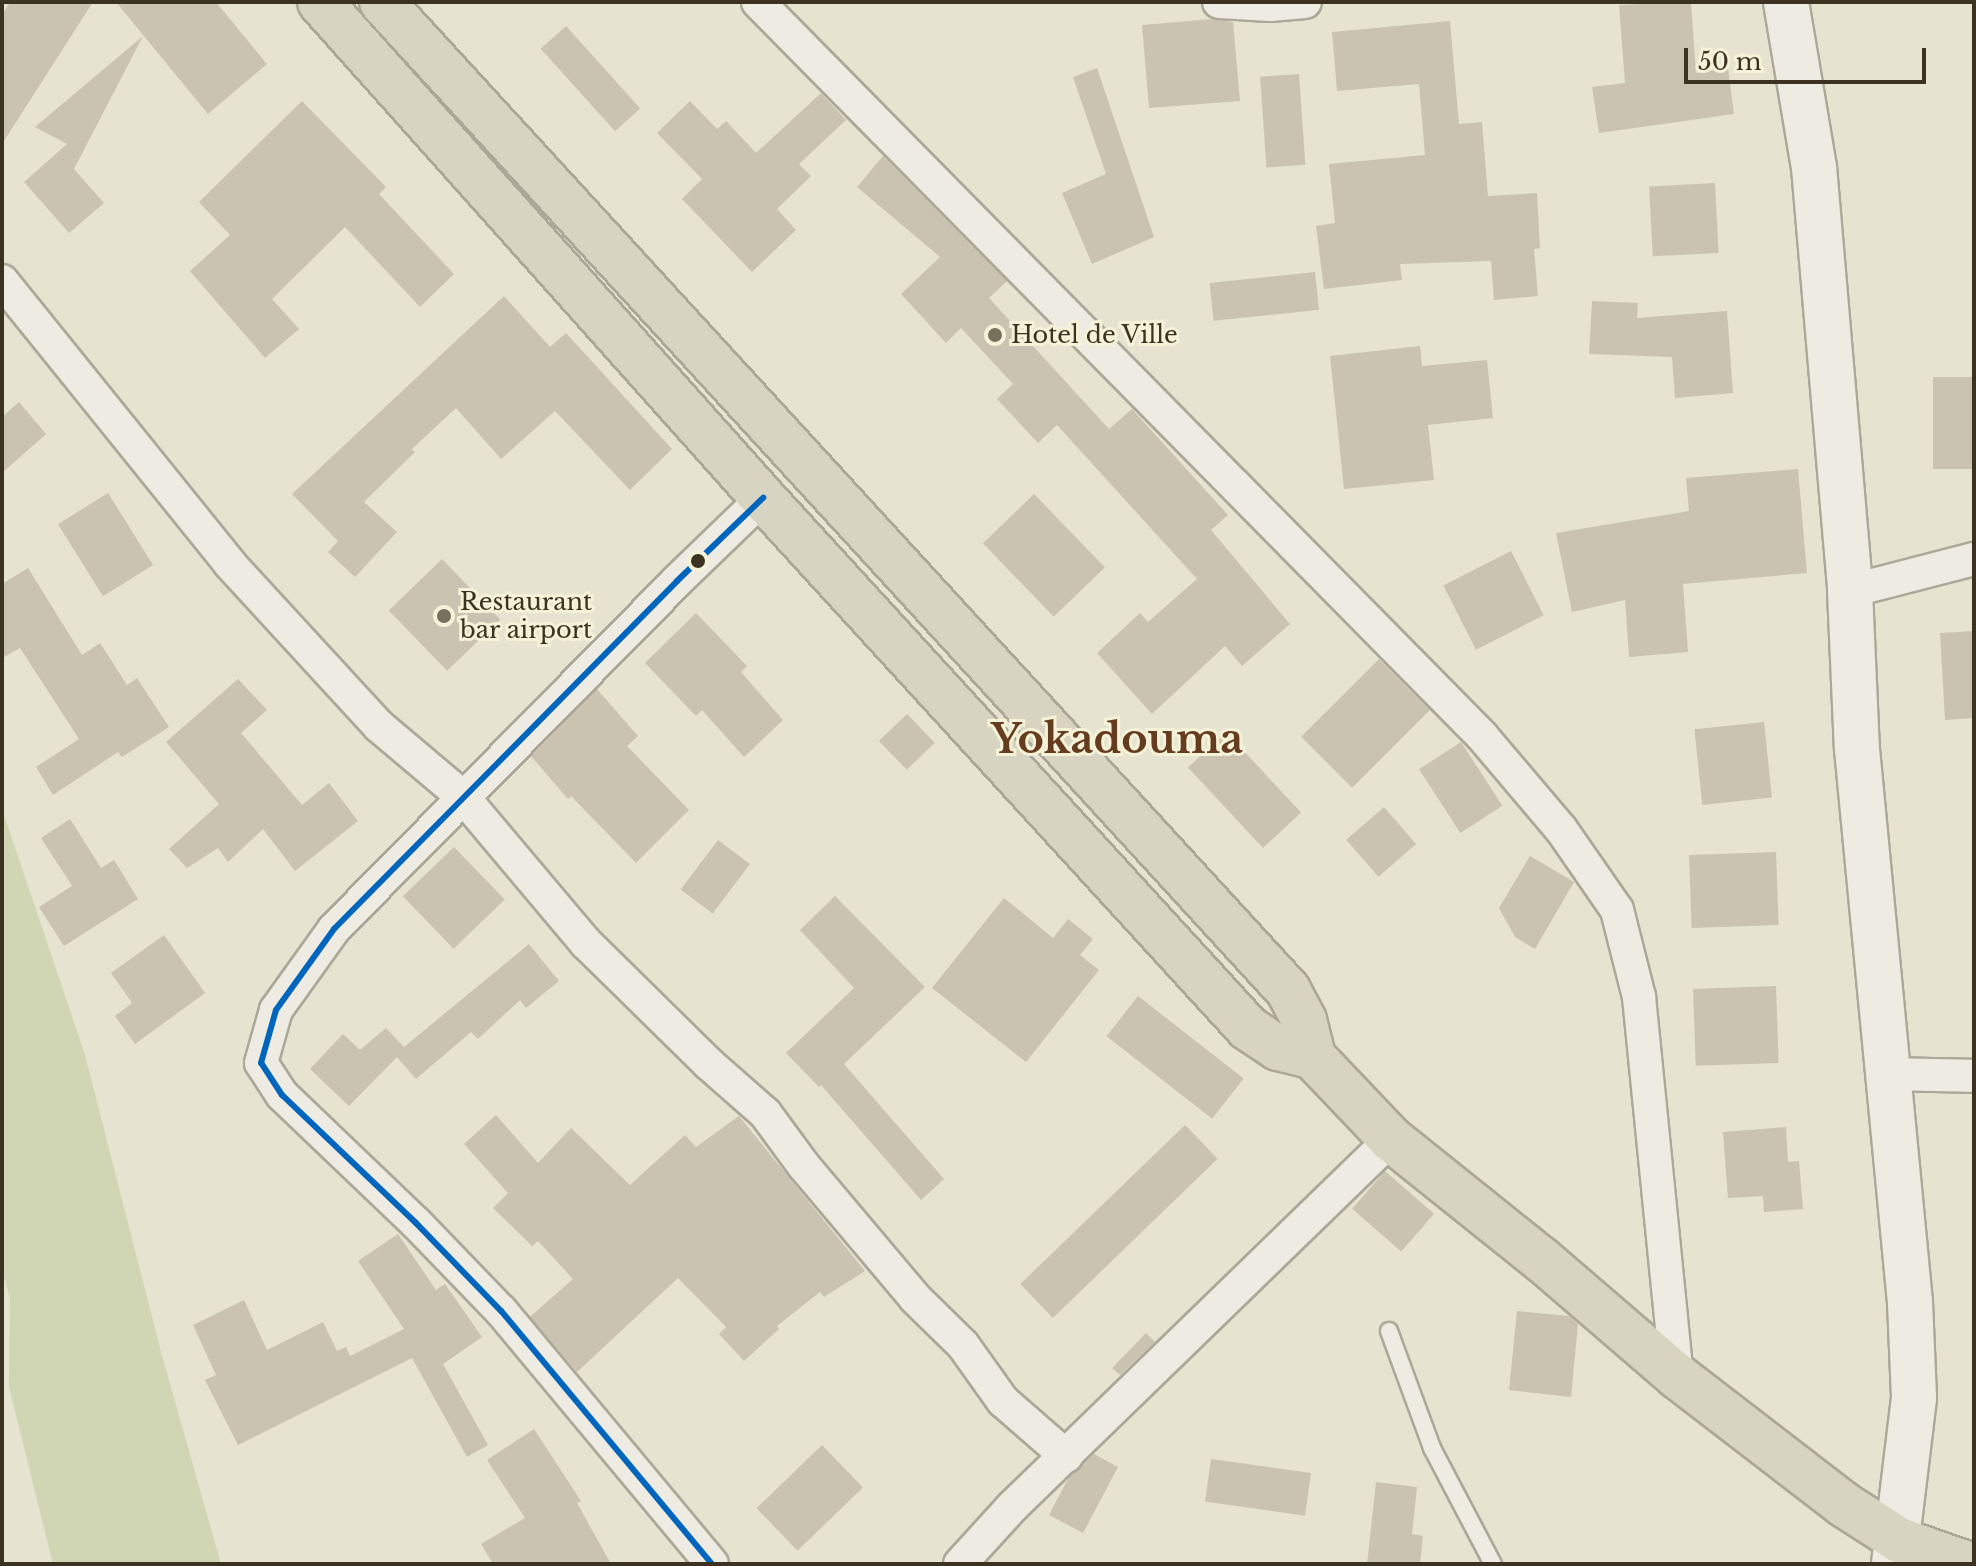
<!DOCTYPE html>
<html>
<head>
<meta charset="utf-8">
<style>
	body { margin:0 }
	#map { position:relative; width:1976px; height:1566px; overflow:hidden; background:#e6e3d1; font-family:"Libre Baskerville",serif }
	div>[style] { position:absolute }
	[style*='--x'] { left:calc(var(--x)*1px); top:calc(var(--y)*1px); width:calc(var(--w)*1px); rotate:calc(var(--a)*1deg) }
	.green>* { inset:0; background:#d0d6b4 }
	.building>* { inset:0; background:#cac3b2; transform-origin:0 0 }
	.roads { filter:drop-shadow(2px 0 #aca899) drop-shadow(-2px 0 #aca899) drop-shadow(0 2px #aca899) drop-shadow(0 -2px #aca899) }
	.lane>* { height:16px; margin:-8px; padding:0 8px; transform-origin:8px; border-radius:8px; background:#eeece2 }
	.street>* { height:32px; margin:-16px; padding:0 16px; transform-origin:16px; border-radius:16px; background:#eeece2 }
	.secondary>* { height:44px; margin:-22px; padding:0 22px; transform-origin:22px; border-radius:22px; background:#eeece2 }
	.highway>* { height:44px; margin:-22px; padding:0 22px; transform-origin:22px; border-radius:22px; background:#d8d4c2 }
	.bus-1>* { height:6px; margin:-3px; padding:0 3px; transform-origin:3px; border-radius:3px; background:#0065bd }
	.dots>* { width:22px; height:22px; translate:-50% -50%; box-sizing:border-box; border:4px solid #f5f2d8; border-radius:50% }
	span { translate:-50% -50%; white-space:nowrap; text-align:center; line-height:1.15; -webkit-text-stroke:6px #f5f2d8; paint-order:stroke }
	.poi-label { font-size:24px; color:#3b3221 }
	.left { translate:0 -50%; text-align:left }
	.town-label { font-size:40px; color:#663c21; font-weight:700 }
	.frame { position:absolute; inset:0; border:4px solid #3b3221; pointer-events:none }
	.scale { position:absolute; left:1684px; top:48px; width:242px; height:36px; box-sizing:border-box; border:4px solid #3b3221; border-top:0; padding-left:10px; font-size:24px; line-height:28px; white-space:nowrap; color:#3b3221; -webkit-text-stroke:6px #f5f2d8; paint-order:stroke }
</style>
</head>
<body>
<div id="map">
	<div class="green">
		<i style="clip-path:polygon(2px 809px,85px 1055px,161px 1352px,221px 1564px,53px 1564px,9px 1387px,10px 1298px,2px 1271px)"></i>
	</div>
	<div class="building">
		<i style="clip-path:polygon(10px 2px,93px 2px,2px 144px,2px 15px)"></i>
		<i style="clip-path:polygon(116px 2px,216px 2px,267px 64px,208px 114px)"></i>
		<i style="clip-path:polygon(1691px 2px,1696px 73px,1728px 68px,1734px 114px,1599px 133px,1592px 87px,1625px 83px,1619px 5px)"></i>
		<i style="clip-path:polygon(1212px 19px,1233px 22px,1240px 101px,1149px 108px,1142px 25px)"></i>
		<i style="clip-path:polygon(1450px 21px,1459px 124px,1482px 122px,1488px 196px,1537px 193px,1540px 248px,1534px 249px,1538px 296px,1494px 300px,1491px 261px,1400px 264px,1402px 280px,1324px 289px,1316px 226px,1335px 223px,1329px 164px,1425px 155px,1419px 84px,1337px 91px,1332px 32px)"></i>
		<i style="left:566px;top:26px;width:111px;height:34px;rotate:48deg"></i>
		<i style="clip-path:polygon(143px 36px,74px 169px,104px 203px,69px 233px,24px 182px,67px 144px,35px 127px)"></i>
		<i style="clip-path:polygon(1097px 68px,1154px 237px,1092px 264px,1062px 193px,1106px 174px,1073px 77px)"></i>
		<i style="left:1299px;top:74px;width:91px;height:39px;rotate:86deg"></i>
		<i style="clip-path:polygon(821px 93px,846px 120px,799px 164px,811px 176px,777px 209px,796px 230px,752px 272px,682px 199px,702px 179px,657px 133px,690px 101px,717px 129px,726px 121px,756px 153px)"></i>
		<i style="clip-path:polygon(302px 101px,386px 187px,379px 194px,454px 274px,420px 307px,345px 227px,272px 299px,299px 329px,265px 358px,190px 271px,230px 235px,199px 202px)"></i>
		<i style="clip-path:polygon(883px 156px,1007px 281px,989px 298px,1109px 429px,1132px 409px,1228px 515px,1211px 530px,1290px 624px,1242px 666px,1225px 646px,1152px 714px,1097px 653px,1140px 613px,1148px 622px,1197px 579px,1057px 425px,1038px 443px,997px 399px,1013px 384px,961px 328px,946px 343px,901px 294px,940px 257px,857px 187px)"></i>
		<i style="left:1715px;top:183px;width:70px;height:66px;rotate:87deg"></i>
		<i style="left:1315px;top:272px;width:38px;height:106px;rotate:84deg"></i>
		<i style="clip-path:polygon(504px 296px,550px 347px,566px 333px,672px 449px,630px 490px,555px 411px,501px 459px,456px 408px,412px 449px,415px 452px,364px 502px,397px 532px,355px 577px,328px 552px,338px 541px,292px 494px)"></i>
		<i style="clip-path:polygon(1592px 301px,1638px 303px,1637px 318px,1727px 311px,1733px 393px,1675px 398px,1672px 357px,1589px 354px)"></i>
		<i style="clip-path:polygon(1420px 346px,1422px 366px,1487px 360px,1493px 418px,1428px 425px,1434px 480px,1344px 489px,1330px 356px)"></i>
		<i style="left:1974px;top:377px;width:92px;height:41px;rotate:90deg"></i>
		<i style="clip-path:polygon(19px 402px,46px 434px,2px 473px,2px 417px)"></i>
		<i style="clip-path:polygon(1798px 469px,1807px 573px,1683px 584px,1688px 652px,1629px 657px,1625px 600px,1572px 612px,1556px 533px,1689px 511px,1686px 478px)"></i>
		<i style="left:108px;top:493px;width:85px;height:59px;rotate:58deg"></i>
		<i style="left:1034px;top:494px;width:102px;height:71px;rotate:46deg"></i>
		<i style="left:1511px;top:551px;width:72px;height:76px;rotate:63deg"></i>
		<i style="left:442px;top:559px;width:84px;height:74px;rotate:46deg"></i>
		<i style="clip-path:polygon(28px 568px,82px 655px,100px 643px,127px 685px,137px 678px,169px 727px,122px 757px,118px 752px,53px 795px,36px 767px,79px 739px,20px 648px,2px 658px,2px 584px)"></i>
		<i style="clip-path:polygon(696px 613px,747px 666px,741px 672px,783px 720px,744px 757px,702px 710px,696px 716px,645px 663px)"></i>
		<i style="clip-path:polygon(1974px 631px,1974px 718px,1945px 720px,1940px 633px)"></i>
		<i style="left:1379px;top:659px;width:72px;height:110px;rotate:45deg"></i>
		<i style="clip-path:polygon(238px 679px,267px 710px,241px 733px,302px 805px,329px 783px,358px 821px,295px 871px,263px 829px,228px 862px,218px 848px,187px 868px,169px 849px,219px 804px,166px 742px)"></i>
		<i style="clip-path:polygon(597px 689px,638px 736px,627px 746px,689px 810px,636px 863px,571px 796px,568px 799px,531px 756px)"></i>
		<i style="left:907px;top:714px;width:40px;height:39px;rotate:46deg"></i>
		<i style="left:1764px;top:722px;width:76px;height:70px;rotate:84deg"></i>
		<i style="left:1226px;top:732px;width:110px;height:52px;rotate:47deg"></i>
		<i style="left:1461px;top:742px;width:76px;height:50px;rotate:57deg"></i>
		<i style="left:1384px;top:807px;width:49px;height:50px;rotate:49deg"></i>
		<i style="clip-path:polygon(70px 819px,101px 868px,114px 860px,138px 899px,64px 946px,39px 907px,72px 886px,41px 838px)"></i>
		<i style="left:718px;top:840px;width:40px;height:62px;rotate:37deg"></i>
		<i style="left:454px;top:847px;width:73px;height:71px;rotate:46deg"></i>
		<i style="left:1776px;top:852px;width:73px;height:87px;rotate:88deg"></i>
		<i style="clip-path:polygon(1530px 856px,1574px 882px,1535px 949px,1515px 937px,1499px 908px)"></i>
		<i style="clip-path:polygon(835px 896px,925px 987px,844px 1064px,944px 1179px,921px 1200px,821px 1085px,819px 1087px,786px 1053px,854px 988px,800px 930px)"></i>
		<i style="clip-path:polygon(1004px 898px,1053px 938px,1068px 919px,1093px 939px,1080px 955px,1099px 970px,1026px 1062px,932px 988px)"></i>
		<i style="clip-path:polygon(164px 935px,205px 993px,135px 1044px,115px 1016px,132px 1003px,111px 973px)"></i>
		<i style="clip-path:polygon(529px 944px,559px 981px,526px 1008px,520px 1000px,478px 1039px,471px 1032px,416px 1079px,397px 1057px,349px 1106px,310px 1069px,343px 1034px,360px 1050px,386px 1028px,404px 1047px)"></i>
		<i style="left:1776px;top:986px;width:77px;height:83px;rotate:88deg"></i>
		<i style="left:1138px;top:996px;width:134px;height:51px;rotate:38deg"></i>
		<i style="clip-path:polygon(496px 1115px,538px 1163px,571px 1128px,630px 1185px,685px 1135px,696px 1147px,739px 1116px,865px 1271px,824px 1297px,820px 1292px,777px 1326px,779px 1329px,744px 1361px,719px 1334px,726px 1327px,678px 1278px,577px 1372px,530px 1317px,573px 1279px,538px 1241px,532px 1246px,493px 1208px,508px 1193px,464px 1144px)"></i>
		<i style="left:1185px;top:1125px;width:47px;height:229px;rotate:46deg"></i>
		<i style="clip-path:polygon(1786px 1127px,1788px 1162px,1799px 1161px,1803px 1209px,1764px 1212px,1763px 1196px,1728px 1198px,1723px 1132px)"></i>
		<i style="left:1385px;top:1171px;width:65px;height:50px;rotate:41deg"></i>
		<i style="clip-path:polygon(398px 1234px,436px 1290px,445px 1284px,482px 1337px,443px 1364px,488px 1445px,467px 1457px,412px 1358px,238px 1445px,205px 1380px,216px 1375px,193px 1325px,244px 1300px,267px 1350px,323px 1322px,337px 1351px,346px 1347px,350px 1356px,404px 1329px,358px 1261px)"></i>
		<i style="clip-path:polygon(1517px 1311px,1569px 1316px,1578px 1324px,1571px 1397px,1509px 1390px)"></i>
		<i style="clip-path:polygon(1146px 1333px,1155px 1342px,1120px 1375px,1112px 1368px)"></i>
		<i style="clip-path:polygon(534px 1429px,581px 1501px,577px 1503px,611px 1564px,493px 1564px,481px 1544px,525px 1518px,487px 1460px)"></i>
		<i style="left:822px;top:1445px;width:59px;height:91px;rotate:46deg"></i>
		<i style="clip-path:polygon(1094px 1454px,1118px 1467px,1083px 1533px,1049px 1515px,1068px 1479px)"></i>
		<i style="left:1211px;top:1459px;width:101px;height:43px;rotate:8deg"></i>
		<i style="clip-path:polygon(1376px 1482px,1417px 1487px,1412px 1534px,1423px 1536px,1420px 1564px,1367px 1564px)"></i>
	</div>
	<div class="roads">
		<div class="lane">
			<i style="--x:1389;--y:1331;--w:125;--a:69.8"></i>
			<i style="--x:1432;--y:1448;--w:131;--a:62.3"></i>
		</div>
		<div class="street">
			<i style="--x:758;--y:2;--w:1031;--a:45.39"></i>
			<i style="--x:1482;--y:736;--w:122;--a:49.7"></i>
			<i style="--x:1561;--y:829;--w:98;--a:55.3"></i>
			<i style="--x:1617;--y:910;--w:90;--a:75.8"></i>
			<i style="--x:1639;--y:997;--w:381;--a:84.3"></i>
			<i style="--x:1219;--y:2;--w:51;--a:3.4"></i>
			<i style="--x:1270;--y:5;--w:35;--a:-5"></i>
			<i style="--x:2;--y:281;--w:363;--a:51.1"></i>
			<i style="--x:230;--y:564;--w:220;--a:47.4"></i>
			<i style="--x:379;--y:726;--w:110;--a:40.2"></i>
			<i style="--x:463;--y:797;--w:191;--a:49.9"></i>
			<i style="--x:586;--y:943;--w:171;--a:44.5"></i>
			<i style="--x:708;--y:1063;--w:76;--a:41.3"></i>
			<i style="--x:765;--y:1113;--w:66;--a:53.7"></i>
			<i style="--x:804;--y:1166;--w:172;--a:49.9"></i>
			<i style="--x:915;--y:1298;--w:67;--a:44.4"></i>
			<i style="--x:963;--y:1345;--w:69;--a:54.5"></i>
			<i style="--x:1003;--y:1401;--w:84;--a:41.1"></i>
			<i style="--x:1850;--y:591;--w:128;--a:-14.5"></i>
			<i style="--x:1889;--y:1074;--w:85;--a:1.3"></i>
			<i style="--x:712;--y:1564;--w:329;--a:-129.8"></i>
			<i style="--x:501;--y:1311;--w:122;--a:-134"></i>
			<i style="--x:416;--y:1223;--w:185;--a:-136.3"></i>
			<i style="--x:282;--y:1095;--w:38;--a:-123"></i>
			<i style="--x:261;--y:1063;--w:55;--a:-74.2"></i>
			<i style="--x:276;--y:1010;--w:100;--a:-54.4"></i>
			<i style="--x:334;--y:929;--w:489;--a:-45.4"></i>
			<i style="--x:677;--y:581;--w:120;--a:-44"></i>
			<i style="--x:960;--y:1564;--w:79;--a:-47.6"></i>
			<i style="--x:1013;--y:1506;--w:527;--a:-44.15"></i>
		</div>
		<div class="secondary">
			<i style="--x:1786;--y:2;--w:167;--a:80.4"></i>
			<i style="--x:1814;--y:167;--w:426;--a:85.1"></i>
			<i style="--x:1850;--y:591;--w:158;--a:87.5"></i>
			<i style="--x:1857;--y:749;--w:556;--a:84.53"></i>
			<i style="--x:1910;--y:1302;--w:96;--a:87.6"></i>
			<i style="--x:1914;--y:1398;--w:167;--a:96.9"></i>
		</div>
		<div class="highway">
			<i style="--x:320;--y:2;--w:665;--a:48.23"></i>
			<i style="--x:763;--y:498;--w:718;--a:47.54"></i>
			<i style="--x:1248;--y:1028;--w:36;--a:34"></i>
			<i style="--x:1278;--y:1048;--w:36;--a:14"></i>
			<i style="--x:382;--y:2;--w:1341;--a:47.48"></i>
			<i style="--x:1288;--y:990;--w:34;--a:62"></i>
			<i style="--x:1304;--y:1020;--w:38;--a:76"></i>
			<i style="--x:1313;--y:1057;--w:113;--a:46.4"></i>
			<i style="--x:1391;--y:1139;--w:192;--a:38.7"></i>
			<i style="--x:1541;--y:1259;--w:179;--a:40.7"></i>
			<i style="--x:1677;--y:1376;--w:210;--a:37.6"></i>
			<i style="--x:1843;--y:1504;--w:67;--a:32.7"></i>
			<i style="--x:1899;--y:1540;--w:72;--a:19.4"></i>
		</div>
	</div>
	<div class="bus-1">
		<i style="--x:712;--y:1564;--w:329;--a:-129.8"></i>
		<i style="--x:501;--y:1311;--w:122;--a:-134"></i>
		<i style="--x:416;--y:1223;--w:185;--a:-136.3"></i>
		<i style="--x:282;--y:1095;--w:38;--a:-123"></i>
		<i style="--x:261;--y:1063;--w:55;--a:-74.2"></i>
		<i style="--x:276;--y:1010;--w:100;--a:-54.4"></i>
		<i style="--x:334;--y:929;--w:489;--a:-45.4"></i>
		<i style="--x:677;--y:581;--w:120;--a:-44"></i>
	</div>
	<div class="dots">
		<i style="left:995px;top:335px;background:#77705f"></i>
		<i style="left:698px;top:561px;background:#3b3221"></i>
		<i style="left:444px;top:616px;background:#77705f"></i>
	</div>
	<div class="poi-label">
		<span class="left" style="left:1011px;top:335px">Hotel de Ville</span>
		<span class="left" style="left:460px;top:616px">Restaurant<br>bar airport</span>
	</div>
	<div class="town-label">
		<span style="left:1117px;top:739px">Yokadouma</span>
	</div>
	<div class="frame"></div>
	<div class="scale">50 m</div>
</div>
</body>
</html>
